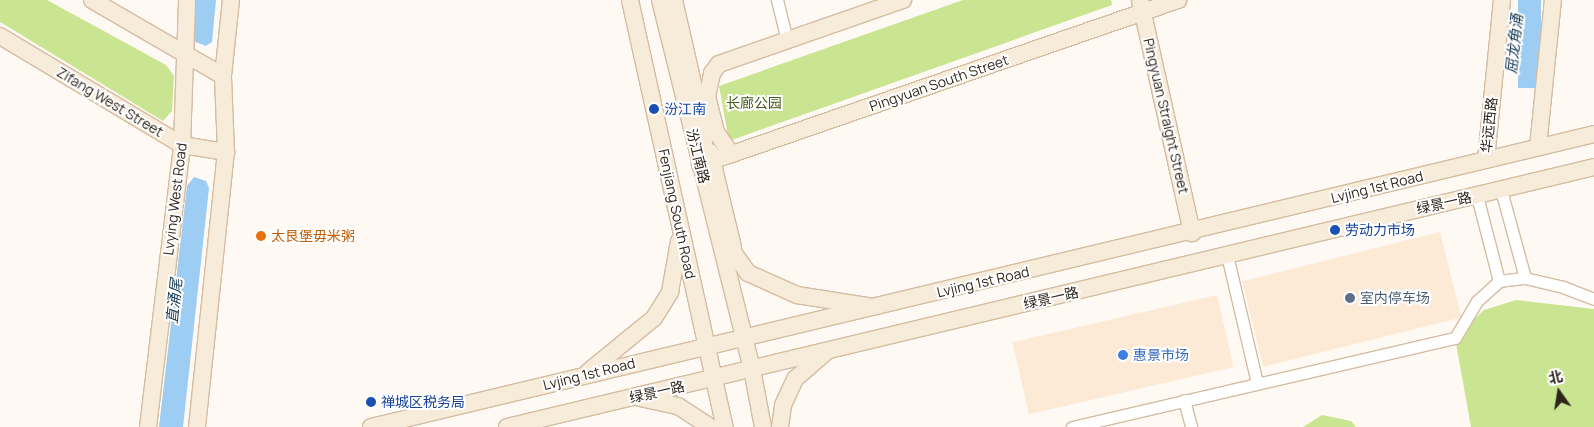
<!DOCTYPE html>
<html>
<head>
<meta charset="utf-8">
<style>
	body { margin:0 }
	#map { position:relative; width:1594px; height:427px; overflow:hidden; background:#fff9f4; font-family:Manrope,"Noto Sans SC",sans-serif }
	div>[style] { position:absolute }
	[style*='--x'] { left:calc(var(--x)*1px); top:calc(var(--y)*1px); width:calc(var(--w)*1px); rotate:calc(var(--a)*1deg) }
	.built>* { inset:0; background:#fcead6; transform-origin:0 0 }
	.green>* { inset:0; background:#c9e592 }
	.water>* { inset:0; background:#9dcdf2; transform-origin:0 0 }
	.roads { filter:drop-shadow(1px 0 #d4bca2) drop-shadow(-1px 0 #d4bca2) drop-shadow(0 1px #d4bca2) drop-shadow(0 -1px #d4bca2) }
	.street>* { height:11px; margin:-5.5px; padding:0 5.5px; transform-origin:5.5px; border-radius:5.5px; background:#fff }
	.secondary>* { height:16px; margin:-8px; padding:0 8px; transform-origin:8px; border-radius:8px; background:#f7ecd9 }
	.dots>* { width:14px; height:14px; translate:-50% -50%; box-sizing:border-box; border:2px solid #fff; border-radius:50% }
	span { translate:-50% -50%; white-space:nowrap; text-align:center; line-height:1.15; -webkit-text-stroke:4px #fff; paint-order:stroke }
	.street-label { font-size:14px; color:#2d241a }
	.park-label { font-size:14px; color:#495b1c }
	.transit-label { font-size:14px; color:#164399 }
	.left { translate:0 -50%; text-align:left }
	.food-label { font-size:14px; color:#c56008 }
	.service-label { font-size:14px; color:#4e5e75 }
	.shop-label { font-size:14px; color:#366cbe }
	.water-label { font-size:15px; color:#173a53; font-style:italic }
	.north { position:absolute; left:1534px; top:367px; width:50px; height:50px; -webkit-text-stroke:4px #fff; paint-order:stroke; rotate:347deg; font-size:14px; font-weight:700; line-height:20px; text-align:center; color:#2d241a }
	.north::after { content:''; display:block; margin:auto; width:18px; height:22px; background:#2d241a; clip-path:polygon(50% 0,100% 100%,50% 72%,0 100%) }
</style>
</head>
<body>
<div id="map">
	<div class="built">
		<i style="left:1440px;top:232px;width:88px;height:204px;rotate:76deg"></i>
		<i style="left:1217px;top:295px;width:74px;height:210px;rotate:77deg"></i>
	</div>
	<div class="green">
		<i style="clip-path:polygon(0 0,47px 0,166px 65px,174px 76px,172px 111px,163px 121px,0 22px)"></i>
		<i style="clip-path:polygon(963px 0,1111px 0,1112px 5px,729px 141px,719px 86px)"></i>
		<i style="clip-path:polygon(1516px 300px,1594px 309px,1594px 427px,1471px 427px,1455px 338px,1484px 310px)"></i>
		<i style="clip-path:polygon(1322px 415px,1351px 421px,1356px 427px,1303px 427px)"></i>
	</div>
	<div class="water">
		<i style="clip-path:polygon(196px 0,216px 0,212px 42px,206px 46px,193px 41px)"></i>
		<i style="left:1518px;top:0;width:23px;height:88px"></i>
		<i style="clip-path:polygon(194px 177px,206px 181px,209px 188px,183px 427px,159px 427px,187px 186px)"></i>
	</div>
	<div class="roads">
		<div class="street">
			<i style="--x:777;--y:0;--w:41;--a:76"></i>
			<i style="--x:1501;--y:190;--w:91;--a:74.7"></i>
			<i style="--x:1477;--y:196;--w:88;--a:75.5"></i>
			<i style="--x:1227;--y:255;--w:131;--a:76.8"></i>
			<i style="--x:1184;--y:400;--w:28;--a:75"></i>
			<i style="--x:1072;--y:427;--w:393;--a:-13.1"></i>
			<i style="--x:1455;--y:338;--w:43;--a:-59.3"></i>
			<i style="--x:1477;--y:301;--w:30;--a:-42"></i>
			<i style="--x:1499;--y:281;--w:26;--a:-7"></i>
			<i style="--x:1525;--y:278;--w:39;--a:13"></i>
			<i style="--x:1563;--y:287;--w:33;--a:21"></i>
		</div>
		<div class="secondary">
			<i style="--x:92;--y:0;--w:151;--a:30.1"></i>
			<i style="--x:630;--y:0;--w:437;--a:77.5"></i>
			<i style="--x:660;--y:0;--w:380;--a:76"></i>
			<i style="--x:752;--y:369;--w:59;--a:79.3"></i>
			<i style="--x:674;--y:0;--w:139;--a:77.1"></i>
			<i style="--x:705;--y:135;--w:30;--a:99"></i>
			<i style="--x:700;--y:165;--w:506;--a:-19.04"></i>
			<i style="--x:1140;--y:0;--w:239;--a:77.4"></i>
			<i style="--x:0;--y:36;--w:212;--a:30.9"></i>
			<i style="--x:182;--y:145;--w:45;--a:9"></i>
			<i style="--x:1538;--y:147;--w:148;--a:-84.2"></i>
			<i style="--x:710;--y:152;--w:98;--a:76.4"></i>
			<i style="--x:731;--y:154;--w:27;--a:-124"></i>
			<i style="--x:716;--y:132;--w:36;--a:-104"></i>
			<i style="--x:707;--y:97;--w:25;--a:-78"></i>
			<i style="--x:712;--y:73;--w:11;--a:-52"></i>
			<i style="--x:719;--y:64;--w:195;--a:-19.2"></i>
			<i style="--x:1486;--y:160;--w:161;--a:-84.3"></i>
			<i style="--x:721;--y:235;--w:47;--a:54.6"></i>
			<i style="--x:748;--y:273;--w:54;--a:24.2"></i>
			<i style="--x:797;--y:295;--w:71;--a:8.9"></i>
			<i style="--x:588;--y:372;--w:85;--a:-39.3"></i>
			<i style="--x:654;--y:318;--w:31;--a:-58"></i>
			<i style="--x:670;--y:292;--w:52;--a:-80"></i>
			<i style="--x:640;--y:398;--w:39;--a:12"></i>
			<i style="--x:678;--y:406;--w:38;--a:33"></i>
			<i style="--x:148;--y:427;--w:284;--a:-83.1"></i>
			<i style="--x:182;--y:145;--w:145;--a:-88"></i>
			<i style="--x:197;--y:427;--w:277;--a:-84"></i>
			<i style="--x:226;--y:152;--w:76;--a:-92.3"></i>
			<i style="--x:223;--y:76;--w:76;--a:-84"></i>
			<i style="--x:371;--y:427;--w:1258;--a:-13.47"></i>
			<i style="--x:507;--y:427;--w:1118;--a:-13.45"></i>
			<i style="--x:780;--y:427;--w:22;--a:-82"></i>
			<i style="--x:783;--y:405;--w:29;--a:-65"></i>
			<i style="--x:795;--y:379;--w:40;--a:-41"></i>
		</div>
	</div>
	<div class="dots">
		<i style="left:654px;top:109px;background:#1a4fb4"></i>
		<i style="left:1335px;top:230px;background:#1a4fb4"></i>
		<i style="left:261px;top:236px;background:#e8710a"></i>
		<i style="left:1350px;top:298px;background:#5c6f8a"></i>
		<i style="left:1123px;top:355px;background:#3f7fe0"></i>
		<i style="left:371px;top:402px;background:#1a4fb4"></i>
	</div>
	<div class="street-label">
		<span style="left:939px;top:83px;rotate:-19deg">Pingyuan South Street</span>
		<span style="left:110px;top:102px;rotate:31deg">Zifang West Street</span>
		<span style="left:1166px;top:116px;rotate:77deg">Pingyuan Straight Street</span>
		<span style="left:1489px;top:125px;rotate:-84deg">华远西路</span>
		<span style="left:698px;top:156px;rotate:76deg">汾江南路</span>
		<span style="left:1377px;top:187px;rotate:-14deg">Lvjing 1st Road</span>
		<span style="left:175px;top:199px;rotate:-83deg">Lvying West Road</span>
		<span style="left:1444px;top:203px;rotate:-13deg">绿景一路</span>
		<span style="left:677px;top:214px;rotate:78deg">Fenjiang South Road</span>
		<span style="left:983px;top:282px;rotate:-13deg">Lvjing 1st Road</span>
		<span style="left:1051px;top:298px;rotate:-13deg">绿景一路</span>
		<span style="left:589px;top:374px;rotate:-14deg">Lvjing 1st Road</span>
		<span style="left:657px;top:392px;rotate:-13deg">绿景一路</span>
	</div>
	<div class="park-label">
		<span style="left:754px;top:103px">长廊公园</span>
	</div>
	<div class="transit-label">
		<span class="left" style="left:664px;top:109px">汾江南</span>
		<span class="left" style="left:1345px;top:230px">劳动力市场</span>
		<span class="left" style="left:381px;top:402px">禅城区税务局</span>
	</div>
	<div class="food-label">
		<span class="left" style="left:271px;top:236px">太艮堡毋米粥</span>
	</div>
	<div class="service-label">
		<span class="left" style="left:1360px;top:298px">室内停车场</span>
	</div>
	<div class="shop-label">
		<span class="left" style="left:1133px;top:355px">惠景市场</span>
	</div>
	<div class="water-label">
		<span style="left:1514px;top:44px;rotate:-84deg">屈龙角涌</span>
		<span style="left:174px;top:301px;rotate:-84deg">直涌尾</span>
	</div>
	<div class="north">北</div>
</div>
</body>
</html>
